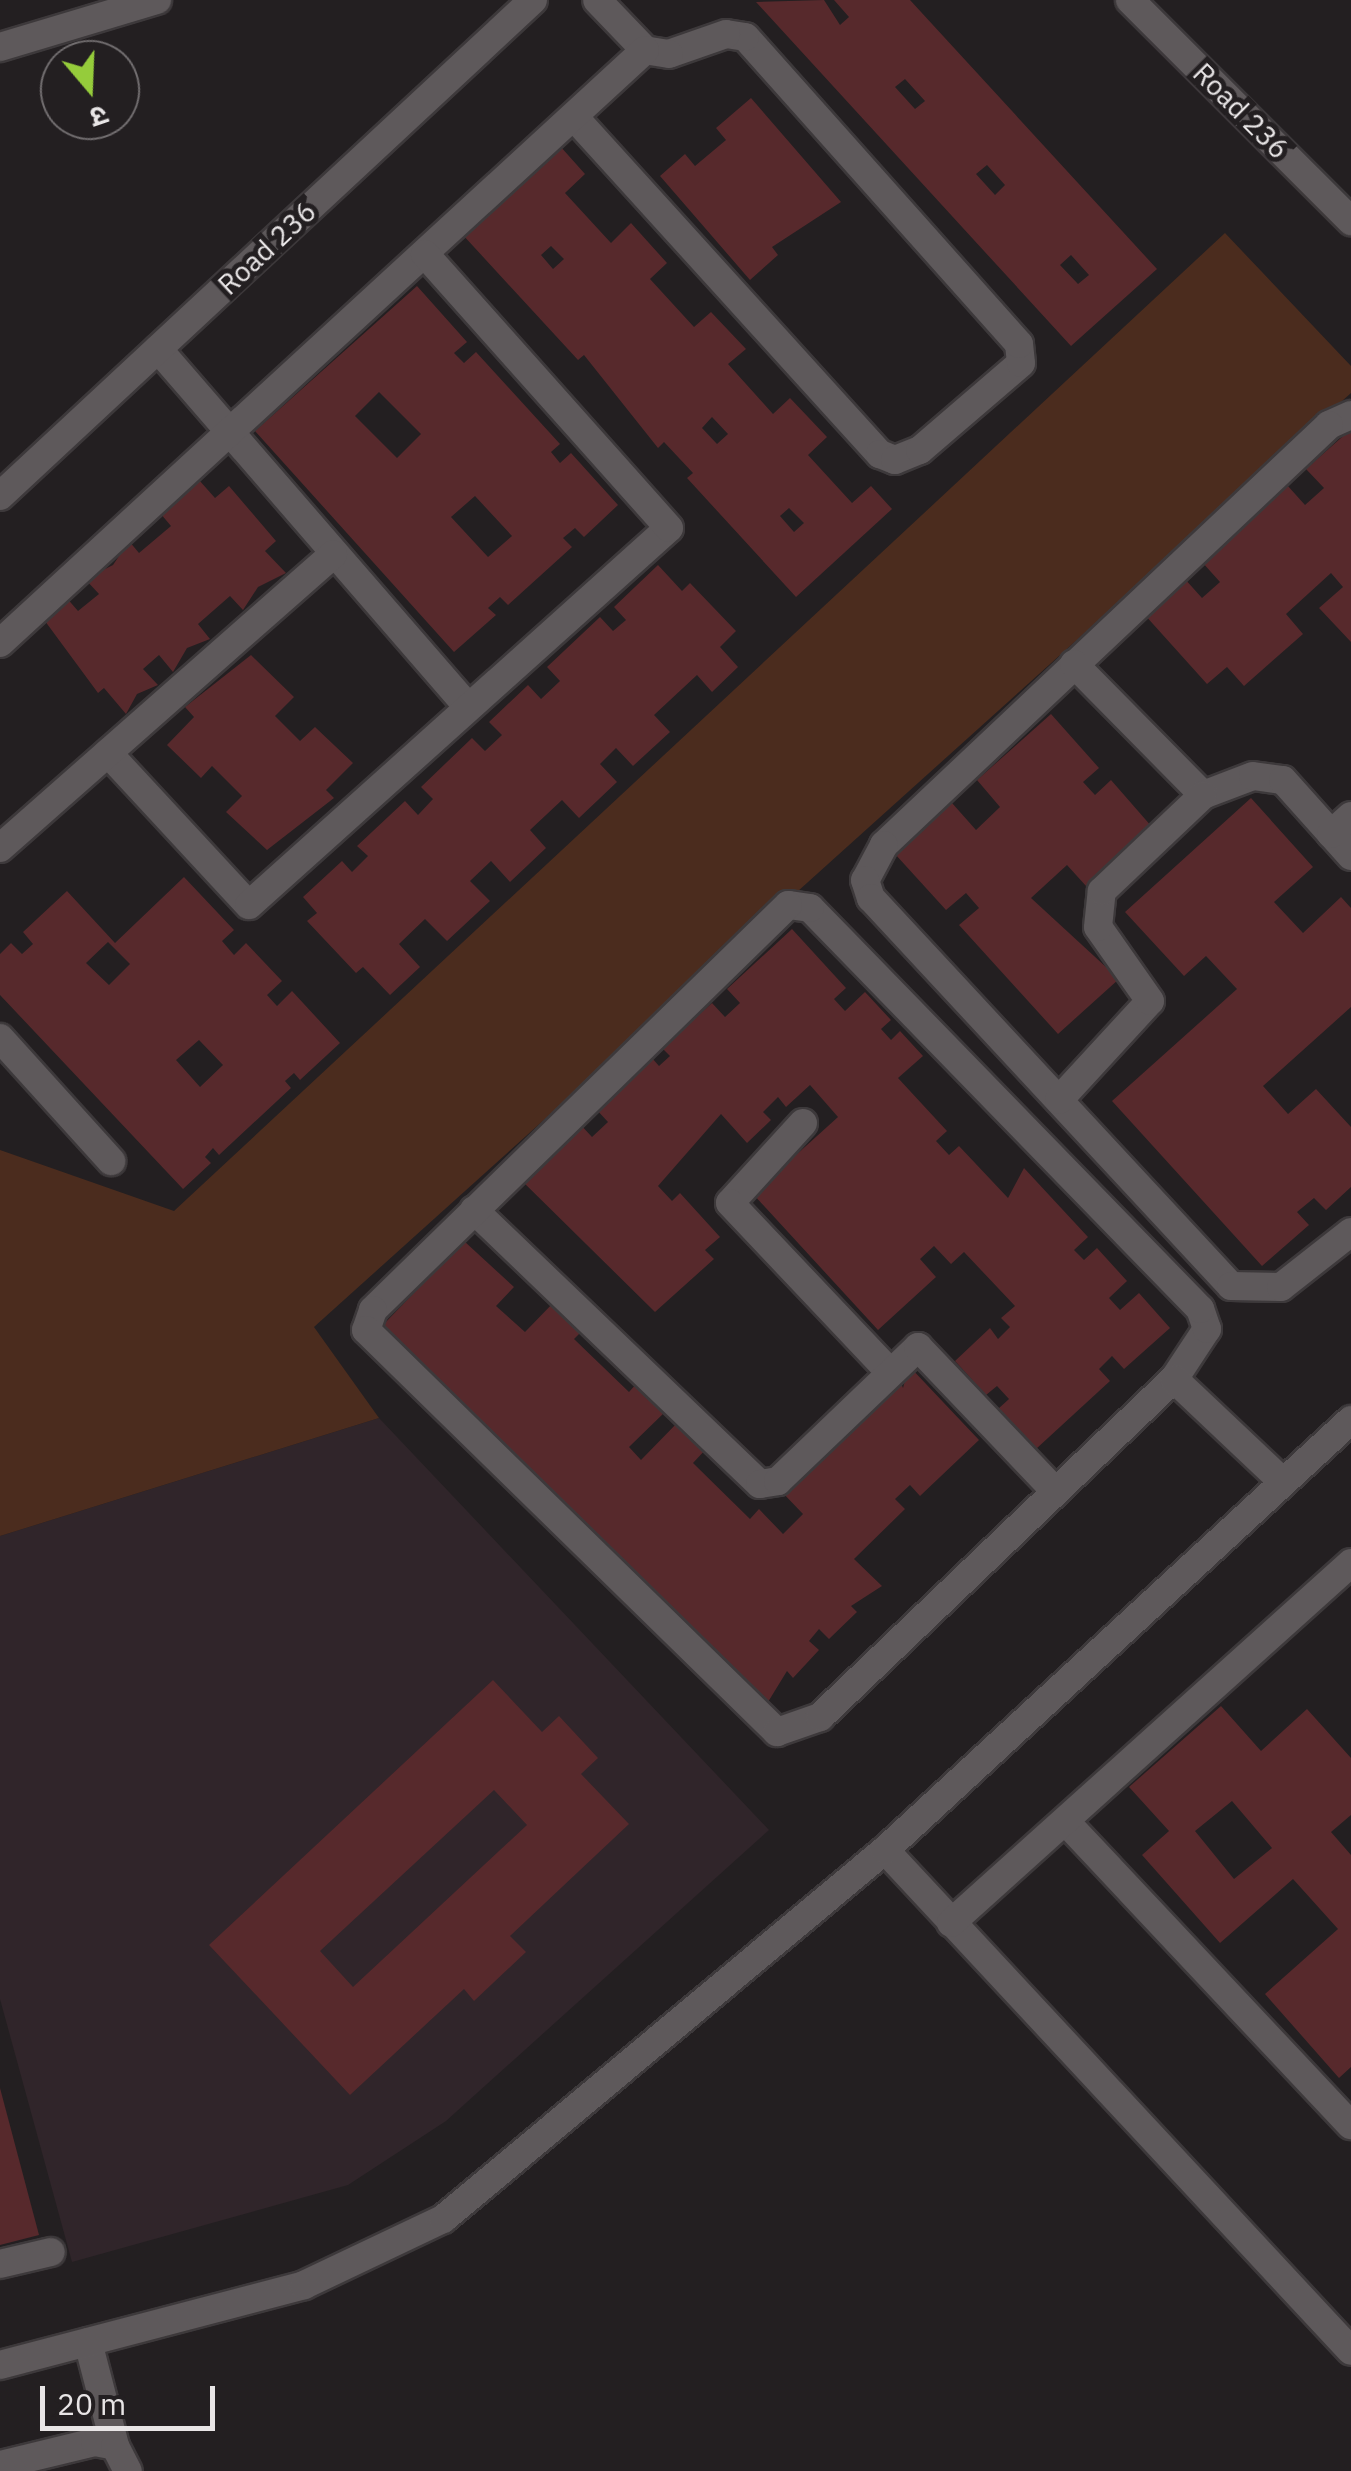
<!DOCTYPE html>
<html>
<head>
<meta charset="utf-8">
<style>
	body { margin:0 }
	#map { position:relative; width:1351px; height:2471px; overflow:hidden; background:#231f21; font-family:"IBM Plex Sans","Noto Sans Devanagari",sans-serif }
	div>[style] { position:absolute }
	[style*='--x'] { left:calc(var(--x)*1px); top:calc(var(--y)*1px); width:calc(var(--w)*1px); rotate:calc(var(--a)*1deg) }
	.built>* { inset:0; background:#30252a }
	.green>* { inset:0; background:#4b2c1e }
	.building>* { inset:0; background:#57292c }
	.roads { filter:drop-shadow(2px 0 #3d393b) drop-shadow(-2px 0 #3d393b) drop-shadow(0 2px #3d393b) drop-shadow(0 -2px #3d393b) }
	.minor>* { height:28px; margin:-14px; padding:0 14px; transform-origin:14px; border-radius:14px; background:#5e595b }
	.tertiary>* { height:28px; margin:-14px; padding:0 14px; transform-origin:14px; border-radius:14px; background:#5e595b }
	span { translate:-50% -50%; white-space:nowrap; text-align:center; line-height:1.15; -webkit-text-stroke:10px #231f21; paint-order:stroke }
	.street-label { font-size:28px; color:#e8e5e6 }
	.north { position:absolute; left:40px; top:40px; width:100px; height:100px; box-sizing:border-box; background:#231f21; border:2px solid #726e70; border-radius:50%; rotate:161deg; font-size:28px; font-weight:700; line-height:40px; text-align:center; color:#e8e5e6 }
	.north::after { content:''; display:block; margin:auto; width:35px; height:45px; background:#95cc3b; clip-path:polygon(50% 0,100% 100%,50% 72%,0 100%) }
	.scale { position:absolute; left:40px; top:2386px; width:175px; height:45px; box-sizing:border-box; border:5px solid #e8e5e6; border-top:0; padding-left:12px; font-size:30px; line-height:35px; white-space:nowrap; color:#e8e5e6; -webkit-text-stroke:8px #231f21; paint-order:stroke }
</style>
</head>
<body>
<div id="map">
	<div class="built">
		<i style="clip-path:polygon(379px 1418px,769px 1830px,446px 2121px,348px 2185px,72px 2262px,0 1999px,0 1536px)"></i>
	</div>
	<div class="green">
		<i style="clip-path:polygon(1225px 233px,1351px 366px,1351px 393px,314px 1327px,379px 1418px,0 1536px,0 1150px,174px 1211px)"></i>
	</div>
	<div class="building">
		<i style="clip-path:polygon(evenodd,824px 0,840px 25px,849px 17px,834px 0,910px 0,1157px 269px,1071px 346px,756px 2px,824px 0,905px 79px,925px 101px,915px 109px,895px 87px,905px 79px,824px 0,987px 165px,1005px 185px,995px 195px,976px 174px,987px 165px,824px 0,1071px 255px,1089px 275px,1078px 284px,1060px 265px,1071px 255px)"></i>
		<i style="clip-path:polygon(751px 98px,841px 202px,772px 247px,778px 255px,750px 280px,660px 176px,685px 154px,695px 166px,726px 140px,716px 128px)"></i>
		<i style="clip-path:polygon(evenodd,560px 146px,585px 174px,565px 193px,611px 243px,631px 223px,667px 263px,650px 279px,694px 327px,711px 312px,746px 349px,728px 364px,773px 414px,790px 398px,827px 437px,808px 455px,852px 503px,871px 486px,892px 509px,796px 597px,687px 478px,693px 473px,664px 442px,658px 448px,584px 355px,578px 360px,462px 234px,560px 146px,551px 246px,564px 259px,553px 269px,541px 255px,551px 246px,560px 146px,712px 417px,728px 434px,717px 444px,702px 428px,712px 417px,560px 146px,789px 508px,804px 523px,794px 532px,780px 516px,789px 508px)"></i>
		<i style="clip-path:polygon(evenodd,417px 286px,467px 342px,454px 353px,464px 363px,476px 352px,560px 444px,551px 452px,560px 463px,571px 453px,618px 505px,584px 537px,575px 528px,563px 538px,572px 547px,508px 605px,500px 597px,488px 608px,496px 615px,454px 652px,255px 431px,417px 286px,379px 392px,421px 434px,397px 458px,355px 416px,379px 392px,417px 286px,475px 496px,512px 536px,488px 557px,451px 517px,475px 496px)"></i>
		<i style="clip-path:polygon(1351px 429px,1351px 642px,1319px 608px,1343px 587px,1331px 573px,1286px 614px,1303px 634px,1244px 686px,1227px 667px,1207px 684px,1144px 614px,1184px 578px,1202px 598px,1220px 582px,1202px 562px,1287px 485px,1305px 505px,1324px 488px,1306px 469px)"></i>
		<i style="clip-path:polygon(199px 480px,215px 498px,229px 486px,276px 541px,265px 551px,286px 573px,258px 587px,243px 610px,230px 596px,198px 624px,210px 639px,187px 648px,173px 672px,159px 655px,143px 669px,158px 685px,137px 694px,126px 714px,104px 688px,98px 693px,42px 617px,65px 596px,78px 611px,99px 594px,85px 579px,113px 565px,129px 541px,139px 553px,171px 526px,160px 513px)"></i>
		<i style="clip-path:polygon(658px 565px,682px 591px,690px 583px,736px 631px,720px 647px,738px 667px,712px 692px,697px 675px,654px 715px,670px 732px,633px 766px,616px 748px,600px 764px,617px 782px,579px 818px,562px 800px,530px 830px,546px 848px,510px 882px,491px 861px,470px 881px,490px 901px,447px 941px,425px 919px,399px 944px,420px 967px,390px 995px,363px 967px,356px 973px,307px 921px,317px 913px,303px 897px,342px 861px,352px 872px,368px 856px,357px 846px,405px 801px,418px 815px,433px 799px,421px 787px,472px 738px,485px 751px,502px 735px,489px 722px,528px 685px,541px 699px,560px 681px,547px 667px,600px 617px,613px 631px,626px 620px,614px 607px)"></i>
		<i style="clip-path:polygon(251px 655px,294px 697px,275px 716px,300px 741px,315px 727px,353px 763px,326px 790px,334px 798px,267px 850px,226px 812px,242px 796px,212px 766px,201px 778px,167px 745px,194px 717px,185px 707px)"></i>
		<i style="clip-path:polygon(1051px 714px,1099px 768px,1083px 782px,1095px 795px,1111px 780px,1152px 827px,1086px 886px,1067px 865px,1031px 898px,1119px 979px,1058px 1034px,959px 925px,979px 908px,966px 893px,946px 910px,895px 854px,952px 803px,976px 830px,1000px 807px,977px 780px)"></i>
		<i style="clip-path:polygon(1251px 798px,1313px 867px,1274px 902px,1303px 933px,1341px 897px,1351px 908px,1351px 1007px,1263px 1086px,1288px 1114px,1316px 1089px,1351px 1127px,1351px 1187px,1326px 1210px,1314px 1198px,1297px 1212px,1309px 1225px,1262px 1266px,1112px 1101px,1237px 989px,1206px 956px,1184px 976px,1125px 912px)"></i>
		<i style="clip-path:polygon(evenodd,184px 877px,234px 930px,222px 941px,234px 955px,246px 943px,282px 981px,267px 995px,277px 1006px,292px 991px,340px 1043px,300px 1080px,294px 1073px,285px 1081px,291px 1088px,219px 1155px,213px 1148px,205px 1157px,211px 1163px,183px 1189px,0 995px,0 954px,11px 943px,22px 954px,33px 944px,23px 932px,67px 891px,115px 943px,184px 877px,108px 942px,130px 964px,109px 985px,86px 963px,108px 942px,184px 877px,199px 1040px,223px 1065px,200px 1087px,176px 1060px,199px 1040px)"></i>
		<i style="clip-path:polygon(792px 929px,846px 988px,834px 999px,845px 1011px,865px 992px,891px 1020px,881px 1029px,891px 1040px,900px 1031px,923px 1056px,898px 1078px,947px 1131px,936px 1141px,949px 1155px,959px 1146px,1008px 1198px,1024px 1168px,1088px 1237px,1074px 1250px,1084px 1260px,1097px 1248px,1127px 1281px,1109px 1298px,1120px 1310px,1139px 1293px,1170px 1328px,1124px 1369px,1112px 1356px,1099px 1369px,1110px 1381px,1036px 1449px,998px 1409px,1009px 1399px,997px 1386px,986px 1395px,955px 1361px,990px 1328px,998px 1339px,1010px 1327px,1001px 1318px,1015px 1306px,964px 1252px,951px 1264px,934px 1246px,920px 1259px,936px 1277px,878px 1330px,753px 1194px,838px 1117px,810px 1085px,786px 1107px,778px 1097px,763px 1112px,771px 1120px,747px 1143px,721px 1114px,658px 1186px,672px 1201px,680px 1193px,720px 1237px,705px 1250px,714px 1259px,655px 1312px,518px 1177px,579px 1123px,592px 1137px,608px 1122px,595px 1108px,652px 1058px,659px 1066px,670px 1056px,662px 1048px,712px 1003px,725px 1017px,740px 1003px,727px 989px)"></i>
		<i style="clip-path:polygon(464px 1241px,514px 1287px,496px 1306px,525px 1332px,556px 1300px,585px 1328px,574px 1339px,629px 1392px,637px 1383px,666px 1411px,629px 1447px,641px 1460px,679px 1421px,707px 1448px,693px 1463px,750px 1519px,759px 1509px,783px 1534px,803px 1514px,780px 1490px,898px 1376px,903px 1388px,909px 1366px,979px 1440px,920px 1496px,910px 1485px,895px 1499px,905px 1509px,854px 1559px,882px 1586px,851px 1606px,857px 1612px,829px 1639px,819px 1629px,809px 1641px,819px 1650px,793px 1678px,787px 1671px,768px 1702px,382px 1326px)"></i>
		<i style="clip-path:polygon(evenodd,493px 1680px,542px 1732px,559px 1716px,598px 1758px,581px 1774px,629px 1824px,510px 1936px,526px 1952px,474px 2001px,464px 1989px,350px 2095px,209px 1945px,493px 1680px,494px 1790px,527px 1825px,353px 1987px,320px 1951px,494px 1790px)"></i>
		<i style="clip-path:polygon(evenodd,1221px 1706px,1261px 1751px,1307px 1709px,1351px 1758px,1351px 1815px,1331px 1832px,1351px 1855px,1351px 2067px,1339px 2078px,1265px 1994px,1338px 1929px,1293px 1879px,1220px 1943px,1142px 1855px,1169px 1831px,1129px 1787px,1221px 1706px,1232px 1801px,1272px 1848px,1234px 1879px,1195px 1831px,1232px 1801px)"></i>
		<i style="clip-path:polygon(0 2088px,39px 2235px,0 2245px)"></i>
	</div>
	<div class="roads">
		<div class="minor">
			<i style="--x:0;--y:47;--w:164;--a:-16.7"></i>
			<i style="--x:575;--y:118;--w:454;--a:47.8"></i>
			<i style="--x:880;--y:454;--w:16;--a:22"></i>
			<i style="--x:895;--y:460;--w:27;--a:-22"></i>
			<i style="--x:920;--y:450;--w:133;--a:-40.7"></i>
			<i style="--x:1021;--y:363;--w:19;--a:-96"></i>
			<i style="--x:1019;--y:344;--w:411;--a:-131.7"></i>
			<i style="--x:745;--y:37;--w:19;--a:-171"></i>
			<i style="--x:726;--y:34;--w:60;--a:160.7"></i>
			<i style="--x:669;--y:54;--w:24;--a:-171"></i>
			<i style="--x:645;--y:50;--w:69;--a:-133.8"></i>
			<i style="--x:158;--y:349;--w:471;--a:49.1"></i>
			<i style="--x:1351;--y:415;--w:24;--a:156"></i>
			<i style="--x:1329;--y:425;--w:612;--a:136.66"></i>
			<i style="--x:884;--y:845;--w:40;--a:118"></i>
			<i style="--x:865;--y:880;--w:19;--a:72"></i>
			<i style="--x:871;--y:898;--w:529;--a:47.14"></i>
			<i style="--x:1231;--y:1286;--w:50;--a:1.1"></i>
			<i style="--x:1281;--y:1287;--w:89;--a:-38.2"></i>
			<i style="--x:0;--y:643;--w:876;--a:-42.59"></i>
			<i style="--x:1074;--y:664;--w:184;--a:45.4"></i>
			<i style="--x:1203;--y:795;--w:53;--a:-20.8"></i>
			<i style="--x:1253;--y:776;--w:30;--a:8"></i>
			<i style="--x:1283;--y:780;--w:102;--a:48.2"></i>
			<i style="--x:108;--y:753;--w:207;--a:47.2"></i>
			<i style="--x:249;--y:905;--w:564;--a:-41.91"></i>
			<i style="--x:669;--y:528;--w:367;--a:-131.7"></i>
			<i style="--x:1331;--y:834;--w:27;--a:-42"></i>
			<i style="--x:0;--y:848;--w:444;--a:-41.4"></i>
			<i style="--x:0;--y:1038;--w:166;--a:47.9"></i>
			<i style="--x:1059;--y:1100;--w:134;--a:-47.4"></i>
			<i style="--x:1150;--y:1001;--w:90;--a:-125.1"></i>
			<i style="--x:1098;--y:927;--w:36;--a:-84"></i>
			<i style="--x:1102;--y:891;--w:139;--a:-43.5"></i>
			<i style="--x:803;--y:1123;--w:108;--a:132.4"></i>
			<i style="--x:730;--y:1203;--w:230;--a:46.6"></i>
			<i style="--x:474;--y:1210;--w:396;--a:43.8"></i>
			<i style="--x:760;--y:1484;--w:18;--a:-9"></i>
			<i style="--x:778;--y:1481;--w:194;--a:-43.7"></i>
			<i style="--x:918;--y:1347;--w:199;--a:46.4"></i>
			<i style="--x:1174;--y:1379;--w:60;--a:-56.6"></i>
			<i style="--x:1207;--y:1329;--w:21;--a:-109"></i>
			<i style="--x:1200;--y:1309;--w:559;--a:-134.2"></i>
			<i style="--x:810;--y:908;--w:22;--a:-172"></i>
			<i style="--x:788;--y:905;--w:580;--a:135.7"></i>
			<i style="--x:373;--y:1310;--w:21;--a:109"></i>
			<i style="--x:366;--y:1330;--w:575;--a:44.37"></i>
			<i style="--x:777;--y:1732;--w:46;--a:-19.2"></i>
			<i style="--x:820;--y:1717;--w:489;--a:-43.7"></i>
			<i style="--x:1174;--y:1379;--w:150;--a:43.4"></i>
			<i style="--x:1066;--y:1822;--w:416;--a:46.8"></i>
			<i style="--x:885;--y:1850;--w:684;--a:47.07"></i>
			<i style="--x:951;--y:1923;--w:538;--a:-41.99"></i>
			<i style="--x:0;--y:2264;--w:52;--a:-13.2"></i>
			<i style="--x:88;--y:2342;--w:107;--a:75.4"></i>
			<i style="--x:0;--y:2365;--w:314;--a:-14.7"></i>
			<i style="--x:304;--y:2285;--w:154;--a:-25.4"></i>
			<i style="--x:443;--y:2219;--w:576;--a:-39.86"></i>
			<i style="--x:885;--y:1850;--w:634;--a:-42.7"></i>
			<i style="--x:0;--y:2465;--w:98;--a:-13.6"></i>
			<i style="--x:95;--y:2442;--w:20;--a:11"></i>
			<i style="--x:115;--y:2446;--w:28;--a:63"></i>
		</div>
		<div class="tertiary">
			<i style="--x:1130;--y:0;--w:313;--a:45"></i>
			<i style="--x:0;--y:496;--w:728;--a:-42.94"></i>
		</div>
	</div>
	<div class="street-label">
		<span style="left:1241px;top:111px;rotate:45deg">Road 236</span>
		<span style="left:267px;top:248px;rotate:-43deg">Road 236</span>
	</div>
	<div class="north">उ</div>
	<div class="scale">20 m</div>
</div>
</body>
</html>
